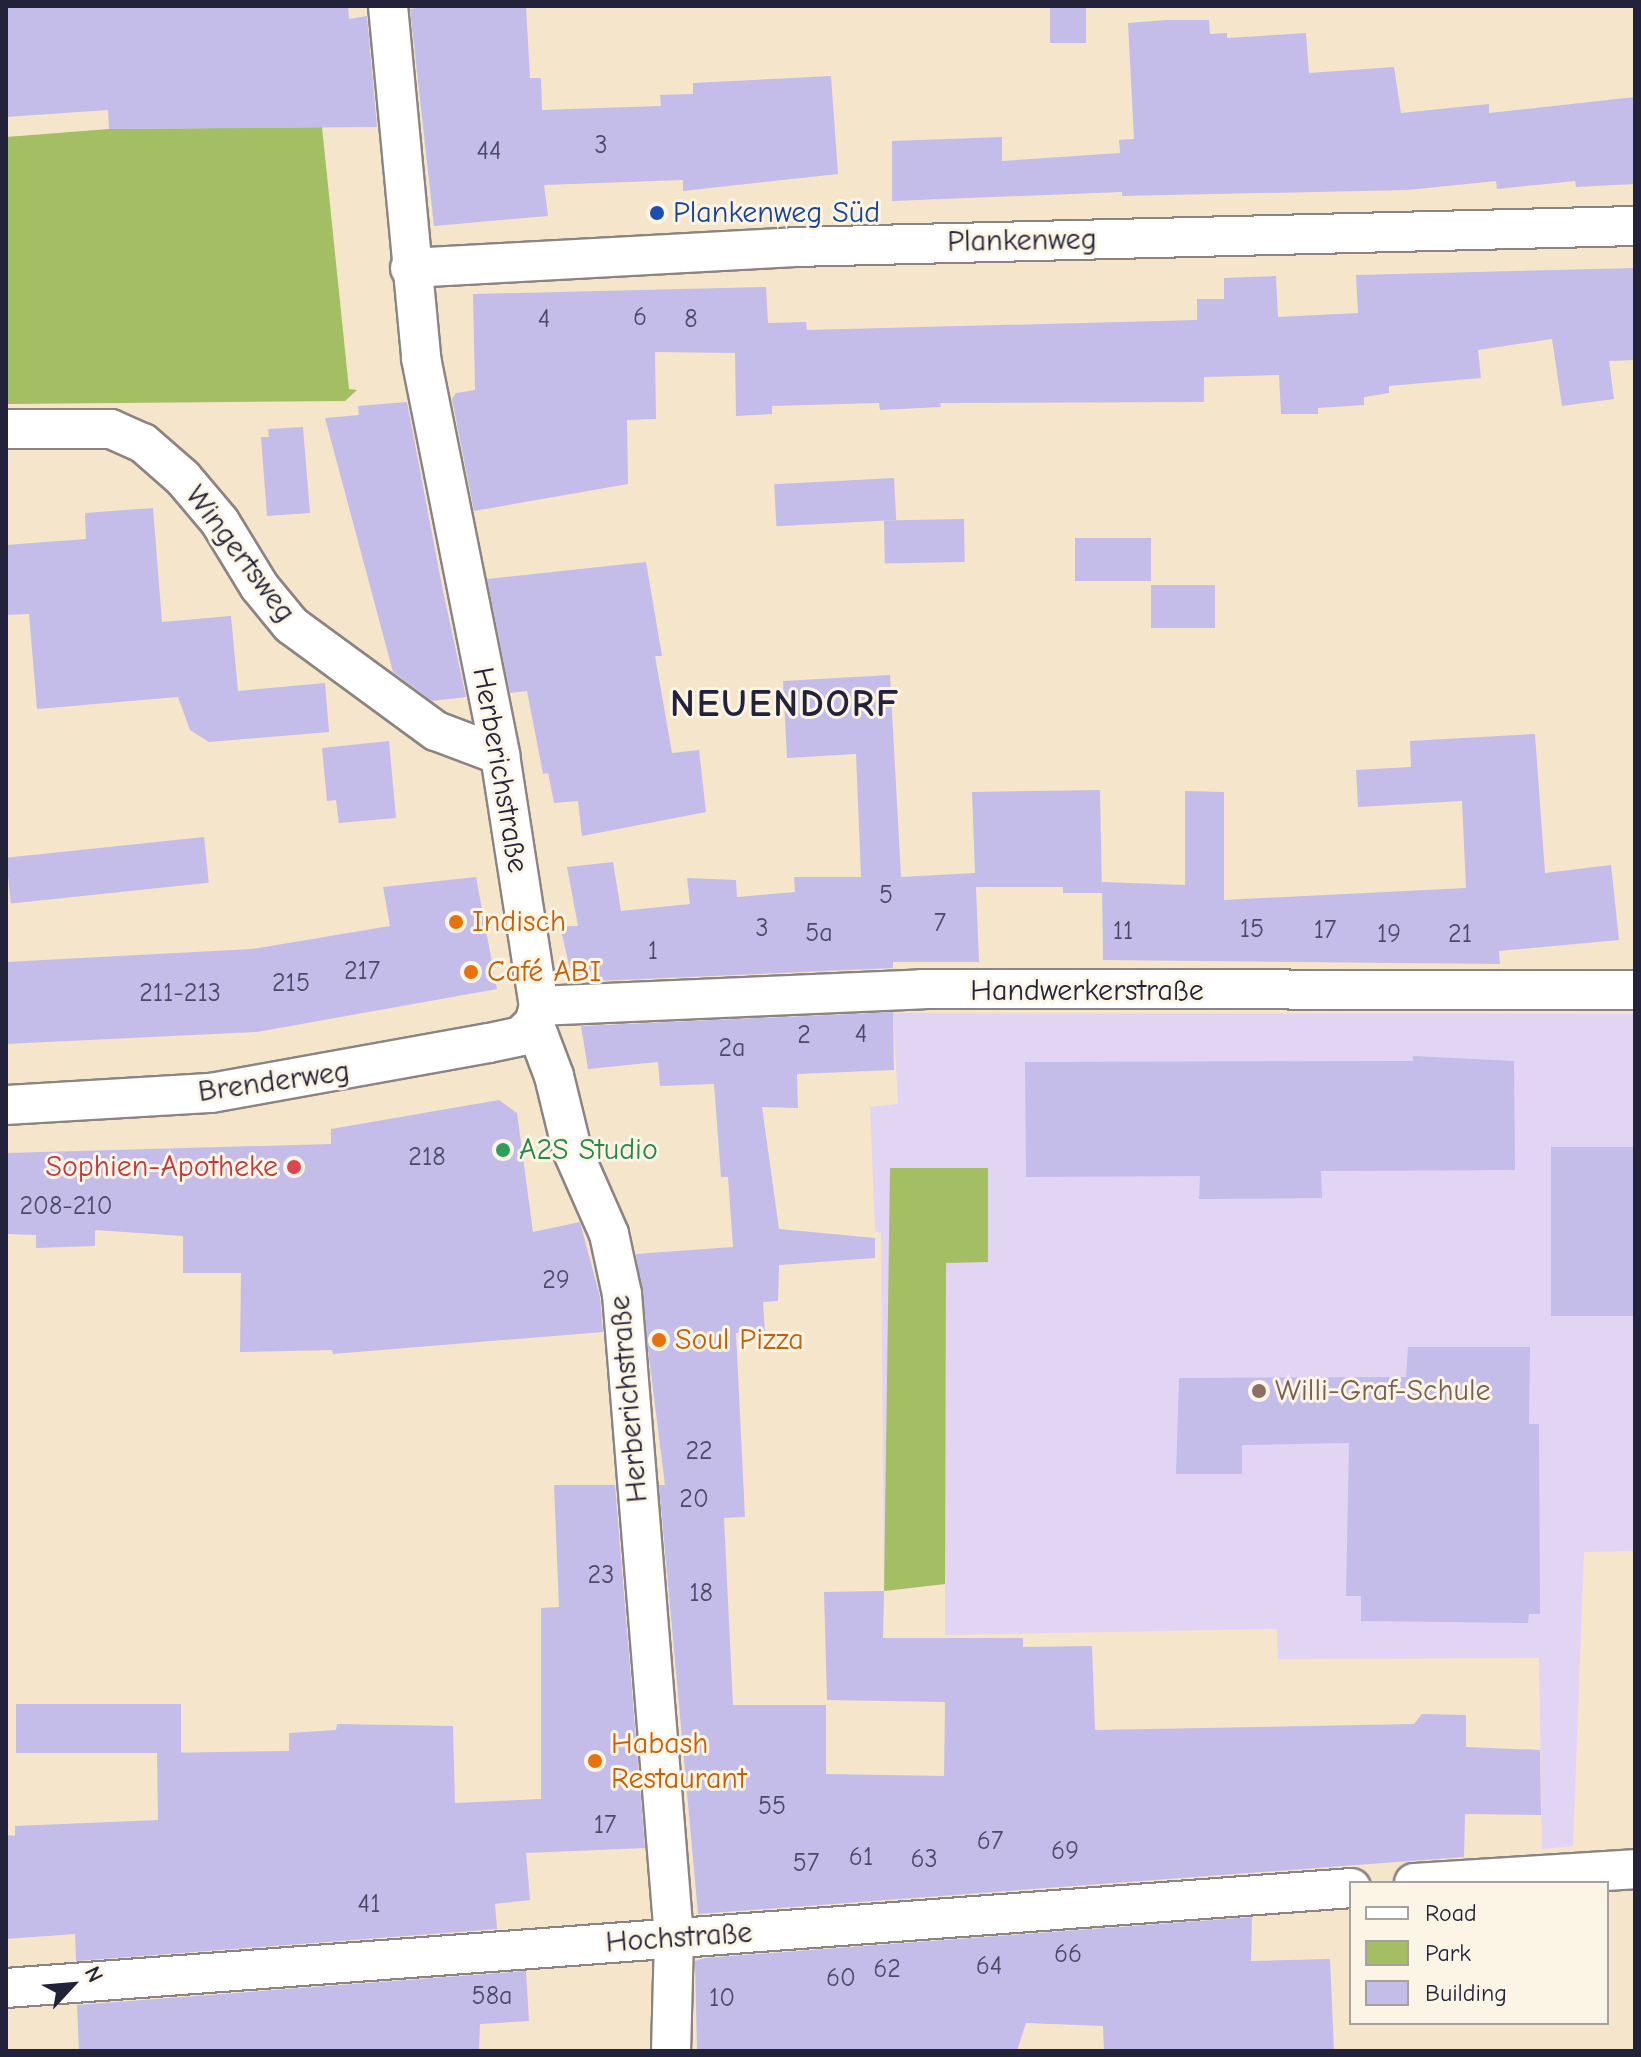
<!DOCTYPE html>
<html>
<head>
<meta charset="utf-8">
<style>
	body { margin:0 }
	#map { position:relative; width:1641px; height:2057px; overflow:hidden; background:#f5e5cb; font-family:"Comic Neue",sans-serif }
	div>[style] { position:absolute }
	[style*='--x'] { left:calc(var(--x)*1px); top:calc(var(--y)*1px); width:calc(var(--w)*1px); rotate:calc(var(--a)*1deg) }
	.built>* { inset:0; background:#e2d4f3 }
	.green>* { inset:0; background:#a4be64 }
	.building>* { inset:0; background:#c4bde9; transform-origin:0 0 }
	.roads { filter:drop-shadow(2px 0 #8c8483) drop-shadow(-2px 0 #8c8483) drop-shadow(0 2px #8c8483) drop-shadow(0 -2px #8c8483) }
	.street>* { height:38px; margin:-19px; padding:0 19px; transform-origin:19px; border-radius:19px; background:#fff }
	.dots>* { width:22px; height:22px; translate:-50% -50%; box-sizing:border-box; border:4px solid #fcf5e5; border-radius:50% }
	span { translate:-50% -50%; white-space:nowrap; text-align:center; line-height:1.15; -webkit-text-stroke:6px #fcf5e5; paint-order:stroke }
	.number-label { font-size:26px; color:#4a4966 }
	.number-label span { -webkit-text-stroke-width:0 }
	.transit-label { font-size:30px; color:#164399 }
	.left { translate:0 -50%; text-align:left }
	.street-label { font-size:30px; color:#22223b }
	.food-label { font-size:30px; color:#c56008 }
	.leisure-label { font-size:30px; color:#27864d }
	.health-label { font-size:30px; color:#be3a42 }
	.right { translate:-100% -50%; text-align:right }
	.education-label { font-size:30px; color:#785e54 }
	.district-label { font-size:38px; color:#22223b; font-weight:700; letter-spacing:2px }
	.frame { position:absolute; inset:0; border:8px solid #22223b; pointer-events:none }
	.legend { position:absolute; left:1349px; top:1881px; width:260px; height:144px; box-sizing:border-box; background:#fcf5e5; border:2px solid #a5a1a1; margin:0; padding:10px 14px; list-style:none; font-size:24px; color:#22223b }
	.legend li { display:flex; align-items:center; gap:16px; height:40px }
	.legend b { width:40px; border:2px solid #a5a1a1 }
	.north { position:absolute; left:32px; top:1945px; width:80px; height:80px; -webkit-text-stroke:6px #fcf5e5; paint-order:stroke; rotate:64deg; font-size:22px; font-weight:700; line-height:32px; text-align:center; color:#22223b }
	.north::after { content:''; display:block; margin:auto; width:28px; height:36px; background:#22223b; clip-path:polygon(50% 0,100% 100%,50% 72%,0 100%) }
</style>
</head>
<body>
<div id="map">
	<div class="built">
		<i style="clip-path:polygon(893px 1013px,1635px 1014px,1635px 1551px,1584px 1552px,1573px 1846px,1542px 1849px,1539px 1658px,1278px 1659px,1277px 1629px,945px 1635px,945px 1584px,884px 1591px,881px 1233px,875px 1231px,870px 1107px,898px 1104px)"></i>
	</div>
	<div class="green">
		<i style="clip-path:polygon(322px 127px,349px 389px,357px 390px,345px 401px,6px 404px,6px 137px,109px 129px)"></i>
		<i style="clip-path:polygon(890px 1168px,988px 1168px,988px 1262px,946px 1263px,945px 1584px,884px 1591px)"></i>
	</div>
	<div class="building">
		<i style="clip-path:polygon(6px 6px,348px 6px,349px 19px,367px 16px,377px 127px,109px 129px,108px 110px,6px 117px)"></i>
		<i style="clip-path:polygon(429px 6px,526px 6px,530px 78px,541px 78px,542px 110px,661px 106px,660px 95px,693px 94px,693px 83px,831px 76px,838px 174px,683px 191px,683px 180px,544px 185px,548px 216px,434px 226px,410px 9px)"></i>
		<i style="left:1050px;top:6px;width:36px;height:37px"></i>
		<i style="clip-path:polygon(1167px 20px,1209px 20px,1210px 34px,1227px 33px,1227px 38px,1306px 33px,1309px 73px,1394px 67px,1401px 113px,1489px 104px,1489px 113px,1635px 97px,1635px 184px,1576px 187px,1575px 181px,1497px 189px,1496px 181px,1408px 190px,1122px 196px,1122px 192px,892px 201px,892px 141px,1002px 137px,1002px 161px,1120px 153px,1119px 140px,1134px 139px,1128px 23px)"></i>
		<i style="clip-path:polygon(1635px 268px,1635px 360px,1609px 361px,1614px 399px,1562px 406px,1552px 339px,1478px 350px,1481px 378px,1389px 386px,1389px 393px,1364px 397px,1364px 405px,1318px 408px,1318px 414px,1281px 414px,1279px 375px,1204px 377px,1204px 402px,940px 403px,941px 407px,880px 410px,879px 403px,772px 406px,772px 414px,736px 416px,735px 353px,655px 352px,656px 419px,627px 420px,628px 484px,474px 511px,452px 399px,456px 393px,475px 390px,473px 294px,766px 287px,768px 323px,806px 322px,807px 330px,1197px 320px,1197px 299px,1224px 299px,1224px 278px,1276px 276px,1278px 317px,1358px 313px,1356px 275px)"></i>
		<i style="clip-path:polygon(407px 402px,442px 586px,466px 697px,432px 701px,393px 672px,325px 418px,359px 415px,358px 406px)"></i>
		<i style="clip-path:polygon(303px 427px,310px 513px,267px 516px,261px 437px,269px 437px,268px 429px)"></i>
		<i style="left:894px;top:478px;width:42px;height:120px;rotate:87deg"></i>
		<i style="clip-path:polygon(153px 508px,162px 622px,231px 616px,238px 691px,325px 683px,329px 732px,209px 742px,190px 730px,178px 697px,37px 709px,29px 614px,6px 615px,6px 545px,86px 539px,85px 513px)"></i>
		<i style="left:964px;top:519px;width:43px;height:80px;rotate:89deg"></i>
		<i style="left:1075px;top:538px;width:76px;height:43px"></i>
		<i style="clip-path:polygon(646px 562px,662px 656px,655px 656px,672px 753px,699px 750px,706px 812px,582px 836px,578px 801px,554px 803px,548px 773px,543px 774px,527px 691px,510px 693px,487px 579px)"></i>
		<i style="left:1151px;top:585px;width:64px;height:43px"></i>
		<i style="clip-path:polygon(890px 675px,901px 877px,975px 873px,972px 792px,1100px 790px,1102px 893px,1063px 893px,1063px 887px,976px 887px,979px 962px,893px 962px,893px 968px,573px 982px,560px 926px,578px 926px,567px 867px,613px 862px,621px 911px,690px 904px,687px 878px,736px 880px,737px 897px,795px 892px,794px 877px,861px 877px,856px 754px,787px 758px,783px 681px)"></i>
		<i style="clip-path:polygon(1535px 734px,1545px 873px,1611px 865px,1619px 940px,1499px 951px,1500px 964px,1103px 960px,1102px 882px,1185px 885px,1185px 791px,1224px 792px,1224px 900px,1466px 888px,1462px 801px,1358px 807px,1356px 770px,1411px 767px,1410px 741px)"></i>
		<i style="clip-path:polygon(389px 741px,396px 818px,339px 823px,336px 800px,327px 801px,322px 748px)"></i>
		<i style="left:204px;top:837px;width:46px;height:199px;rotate:84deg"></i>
		<i style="clip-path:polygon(476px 877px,497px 989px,257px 1032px,6px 1044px,6px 962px,252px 949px,390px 926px,383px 887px)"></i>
		<i style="clip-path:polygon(893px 1012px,894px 1070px,797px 1074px,798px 1108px,762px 1107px,779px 1229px,875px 1238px,875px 1258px,779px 1265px,778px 1301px,763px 1302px,765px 1333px,736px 1333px,745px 1517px,724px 1518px,733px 1705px,826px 1705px,826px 1774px,944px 1776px,945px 1702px,827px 1700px,824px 1592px,884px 1591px,883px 1638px,1023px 1638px,1023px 1647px,1092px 1646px,1095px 1730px,1414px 1724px,1422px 1714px,1466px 1715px,1466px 1747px,1540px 1750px,1541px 1815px,1465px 1814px,1464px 1857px,698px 1914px,659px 1485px,665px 1485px,636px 1254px,733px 1247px,728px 1177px,721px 1177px,714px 1084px,660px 1086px,658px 1062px,588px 1069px,581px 1026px)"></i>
		<i style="clip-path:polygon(1413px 1056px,1514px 1061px,1515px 1170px,1321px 1171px,1322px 1198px,1199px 1199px,1200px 1176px,1026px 1177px,1025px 1062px,1413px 1061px)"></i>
		<i style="clip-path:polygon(499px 1100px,517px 1113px,533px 1232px,580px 1222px,600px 1297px,603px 1332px,333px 1354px,332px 1350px,240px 1352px,241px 1273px,183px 1273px,183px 1236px,95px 1230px,95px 1246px,36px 1248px,36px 1235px,6px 1234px,6px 1153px,331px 1144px,331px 1129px)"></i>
		<i style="left:1551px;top:1147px;width:84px;height:169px"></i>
		<i style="clip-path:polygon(1408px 1347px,1530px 1347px,1529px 1424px,1539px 1424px,1540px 1614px,1529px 1614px,1528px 1623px,1361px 1621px,1361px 1596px,1346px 1596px,1349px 1443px,1242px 1445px,1242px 1474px,1176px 1474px,1179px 1378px,1406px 1377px)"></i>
		<i style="clip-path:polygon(554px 1485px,615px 1485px,645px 1848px,526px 1853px,530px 1900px,495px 1904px,497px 1929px,76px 1961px,75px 1934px,6px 1939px,6px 1835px,15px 1836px,15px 1826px,158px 1820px,157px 1753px,289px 1751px,289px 1733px,336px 1730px,337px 1724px,453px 1726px,455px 1803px,541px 1799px,541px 1608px,559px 1607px)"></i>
		<i style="left:16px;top:1704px;width:165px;height:49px"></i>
		<i style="clip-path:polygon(1252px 1917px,1251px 1961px,1330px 1959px,1334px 2051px,1104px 2051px,1103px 2026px,1026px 2023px,1017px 2051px,697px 2051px,695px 1961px,705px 1958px)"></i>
		<i style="clip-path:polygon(526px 1971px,529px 2021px,480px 2024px,479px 2051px,79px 2051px,77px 2005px)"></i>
	</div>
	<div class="roads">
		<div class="street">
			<i style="--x:388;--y:6;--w:354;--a:84.6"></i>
			<i style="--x:421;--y:358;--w:405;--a:78.7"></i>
			<i style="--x:500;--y:755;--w:254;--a:81.2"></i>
			<i style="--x:539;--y:1006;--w:18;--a:106"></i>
			<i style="--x:534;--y:1023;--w:57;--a:69.3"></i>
			<i style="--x:554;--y:1076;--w:76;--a:76.3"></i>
			<i style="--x:572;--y:1150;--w:92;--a:66.2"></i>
			<i style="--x:609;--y:1234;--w:61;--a:77.8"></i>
			<i style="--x:622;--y:1294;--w:646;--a:85.38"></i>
			<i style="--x:674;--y:1938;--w:113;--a:91.5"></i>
			<i style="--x:410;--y:268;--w:385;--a:-3.1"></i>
			<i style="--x:794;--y:247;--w:841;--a:-1.43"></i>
			<i style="--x:6;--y:429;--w:105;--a:0"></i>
			<i style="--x:111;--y:429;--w:35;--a:24"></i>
			<i style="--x:143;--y:443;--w:53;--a:41.2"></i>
			<i style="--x:183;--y:478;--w:57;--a:49.9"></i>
			<i style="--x:220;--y:522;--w:75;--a:58.6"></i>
			<i style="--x:259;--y:586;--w:50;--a:50.6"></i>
			<i style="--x:291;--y:625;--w:180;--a:36.2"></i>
			<i style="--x:436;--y:731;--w:68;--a:20.6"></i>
			<i style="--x:539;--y:1006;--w:383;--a:-2.5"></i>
			<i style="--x:922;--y:989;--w:713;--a:0.08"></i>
			<i style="--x:6;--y:1105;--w:205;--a:-3.4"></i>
			<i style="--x:211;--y:1093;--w:282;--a:-10.2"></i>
			<i style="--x:489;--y:1043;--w:33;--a:-12"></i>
			<i style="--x:521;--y:1036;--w:18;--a:-45"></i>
			<i style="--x:1414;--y:1883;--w:221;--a:-3.6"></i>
			<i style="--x:6;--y:1988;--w:1349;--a:-4.25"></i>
		</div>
	</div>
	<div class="dots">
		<i style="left:657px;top:213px;background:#1a4fb4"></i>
		<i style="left:456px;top:922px;background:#e8710a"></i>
		<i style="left:471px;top:972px;background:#e8710a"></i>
		<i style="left:503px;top:1150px;background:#2e9e5b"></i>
		<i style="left:294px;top:1167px;background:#e0444e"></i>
		<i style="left:659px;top:1340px;background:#e8710a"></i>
		<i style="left:1259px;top:1391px;background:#8d6e63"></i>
		<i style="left:595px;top:1761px;background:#e8710a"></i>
	</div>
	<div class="number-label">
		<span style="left:601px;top:146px">3</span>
		<span style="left:489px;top:152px">44</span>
		<span style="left:640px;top:318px">6</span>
		<span style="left:544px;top:320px">4</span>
		<span style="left:691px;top:320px">8</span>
		<span style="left:886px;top:896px">5</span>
		<span style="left:940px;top:924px">7</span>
		<span style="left:762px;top:929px">3</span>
		<span style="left:1252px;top:930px">15</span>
		<span style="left:1325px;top:931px">17</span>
		<span style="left:1123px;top:932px">11</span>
		<span style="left:819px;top:934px">5a</span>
		<span style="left:1389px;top:935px">19</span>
		<span style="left:1460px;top:935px">21</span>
		<span style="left:653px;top:952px">1</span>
		<span style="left:362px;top:972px">217</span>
		<span style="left:291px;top:984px">215</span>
		<span style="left:180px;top:994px">211-213</span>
		<span style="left:861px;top:1035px">4</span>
		<span style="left:804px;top:1036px">2</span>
		<span style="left:732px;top:1049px">2a</span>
		<span style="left:427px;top:1158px">218</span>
		<span style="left:66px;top:1207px">208-210</span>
		<span style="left:556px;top:1281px">29</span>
		<span style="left:699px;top:1452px">22</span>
		<span style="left:694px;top:1500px">20</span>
		<span style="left:601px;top:1576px">23</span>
		<span style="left:701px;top:1594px">18</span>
		<span style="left:772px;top:1807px">55</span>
		<span style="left:605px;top:1826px">17</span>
		<span style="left:990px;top:1842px">67</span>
		<span style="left:1065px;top:1852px">69</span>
		<span style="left:861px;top:1858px">61</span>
		<span style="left:924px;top:1860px">63</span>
		<span style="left:806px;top:1864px">57</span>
		<span style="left:369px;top:1905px">41</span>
		<span style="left:1068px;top:1955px">66</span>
		<span style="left:989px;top:1967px">64</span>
		<span style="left:887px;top:1970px">62</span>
		<span style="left:841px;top:1979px">60</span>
		<span style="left:492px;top:1997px">58a</span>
		<span style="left:722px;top:1999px">10</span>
	</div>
	<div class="transit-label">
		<span class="left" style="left:673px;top:213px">Plankenweg Süd</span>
	</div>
	<div class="street-label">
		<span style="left:1022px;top:241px;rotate:-1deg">Plankenweg</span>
		<span style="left:240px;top:554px;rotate:53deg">Wingertsweg</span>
		<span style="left:500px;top:770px;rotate:80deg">Herberichstraße</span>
		<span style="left:1087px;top:991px">Handwerkerstraße</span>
		<span style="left:274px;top:1082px;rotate:-8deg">Brenderweg</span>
		<span style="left:629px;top:1399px;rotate:-95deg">Herberichstraße</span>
		<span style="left:679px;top:1938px;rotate:-4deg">Hochstraße</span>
	</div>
	<div class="food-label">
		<span class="left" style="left:472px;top:922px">Indisch</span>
		<span class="left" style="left:487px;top:972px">Café ABI</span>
		<span class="left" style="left:675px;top:1340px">Soul Pizza</span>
		<span class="left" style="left:611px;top:1761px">Habash<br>Restaurant</span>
	</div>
	<div class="leisure-label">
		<span class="left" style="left:519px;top:1150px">A2S Studio</span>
	</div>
	<div class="health-label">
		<span class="right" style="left:278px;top:1167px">Sophien-Apotheke</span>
	</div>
	<div class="education-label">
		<span class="left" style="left:1275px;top:1391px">Willi-Graf-Schule</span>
	</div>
	<div class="district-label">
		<span style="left:785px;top:705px">NEUENDORF</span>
	</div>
	<div class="frame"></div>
	<ul class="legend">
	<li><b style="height:10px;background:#fff"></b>Road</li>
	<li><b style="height:22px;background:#a4be64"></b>Park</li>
	<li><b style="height:22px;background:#c4bde9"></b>Building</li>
	</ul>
	<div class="north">N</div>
</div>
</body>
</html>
